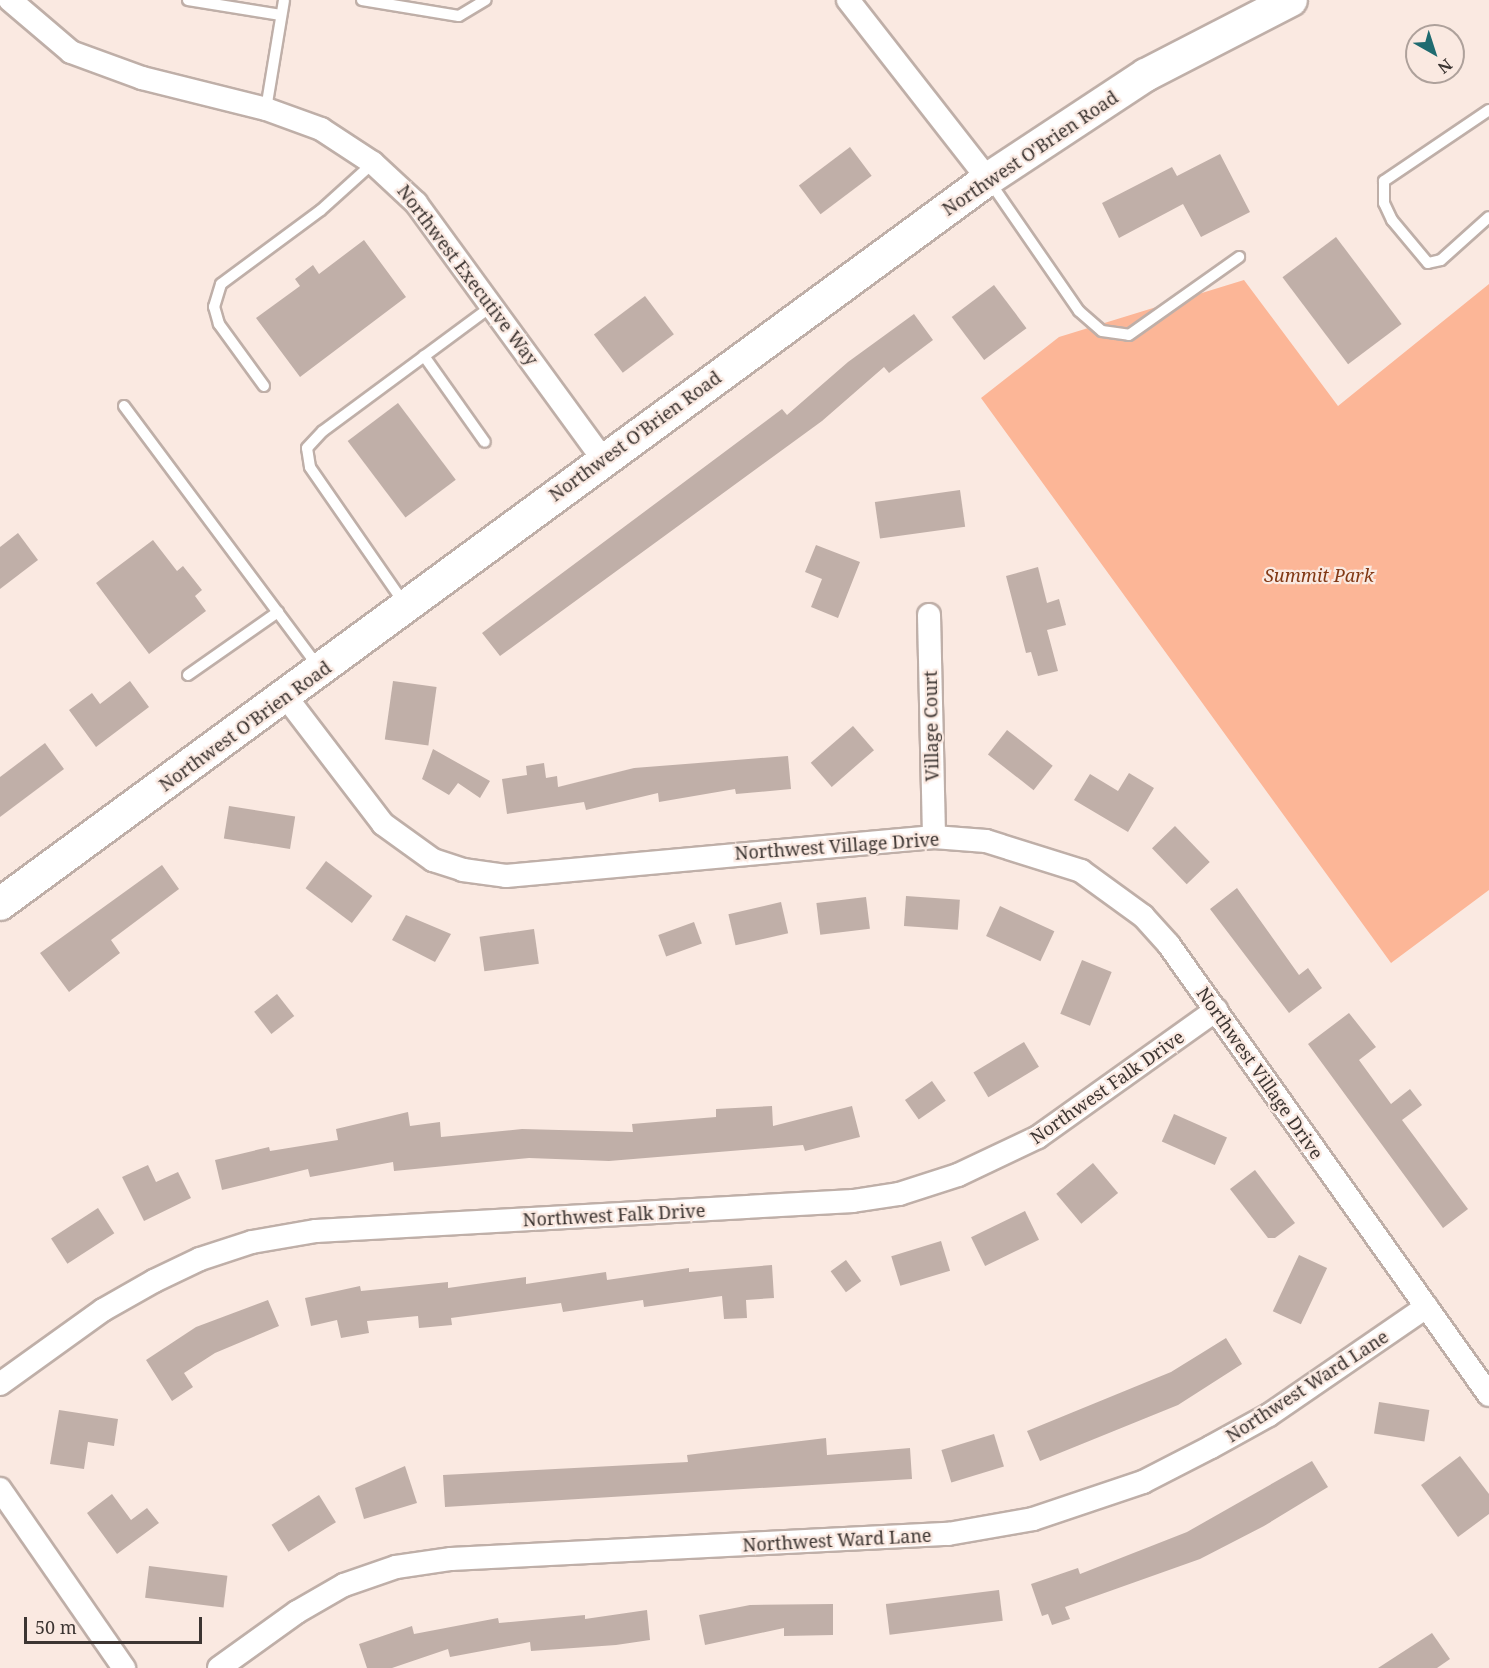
<!DOCTYPE html>
<html>
<head>
<meta charset="utf-8">
<style>
	body { margin:0 }
	#map { position:relative; width:1489px; height:1668px; overflow:hidden; background:#fae9e1; font-family:"Noto Serif",serif }
	div>[style] { position:absolute }
	[style*='--x'] { left:calc(var(--x)*1px); top:calc(var(--y)*1px); width:calc(var(--w)*1px); rotate:calc(var(--a)*1deg) }
	.green>* { inset:0; background:#fcb697 }
	.building>* { inset:0; background:#c0afa8; transform-origin:0 0 }
	.roads { filter:drop-shadow(2px 0 #bfafa8) drop-shadow(-2px 0 #bfafa8) drop-shadow(0 2px #bfafa8) drop-shadow(0 -2px #bfafa8) }
	.lane>* { height:10px; margin:-5px; padding:0 5px; transform-origin:5px; border-radius:5px; background:#fff }
	.street>* { height:22px; margin:-11px; padding:0 11px; transform-origin:11px; border-radius:11px; background:#fff }
	.secondary>* { height:32px; margin:-16px; padding:0 16px; transform-origin:16px; border-radius:16px; background:#fff }
	span { translate:-50% -50%; white-space:nowrap; text-align:center; line-height:1.15; -webkit-text-stroke:4.5px #fae9e1; paint-order:stroke }
	.street-label { font-size:18px; color:#3c3532 }
	.park-label { font-size:18px; color:#823915; font-style:italic }
	.north { position:absolute; left:1405px; top:24px; width:60px; height:60px; box-sizing:border-box; background:#fae9e1; border:2px solid #aea19b; border-radius:50%; rotate:141deg; font-size:16px; font-weight:700; line-height:24px; text-align:center; color:#3c3532 }
	.north::after { content:''; display:block; margin:auto; width:21px; height:27px; background:#1f6b70; clip-path:polygon(50% 0,100% 100%,50% 72%,0 100%) }
	.scale { position:absolute; left:24px; top:1617px; width:178px; height:27px; box-sizing:border-box; border:3px solid #3c3532; border-top:0; padding-left:8px; font-size:18px; line-height:21px; white-space:nowrap; color:#3c3532; -webkit-text-stroke:4px #fae9e1; paint-order:stroke }
</style>
</head>
<body>
<div id="map">
	<div class="green">
		<i style="clip-path:polygon(1244px 280px,1338px 406px,1489px 284px,1489px 890px,1391px 963px,981px 398px,1059px 337px)"></i>
	</div>
	<div class="building">
		<i style="left:850px;top:147px;width:36px;height:64px;rotate:53deg"></i>
		<i style="clip-path:polygon(1220px 154px,1250px 212px,1201px 237px,1183px 204px,1119px 238px,1102px 203px,1172px 167px,1177px 176px)"></i>
		<i style="left:1336px;top:237px;width:109px;height:67px;rotate:53deg"></i>
		<i style="clip-path:polygon(364px 240px,406px 297px,300px 377px,256px 318px,300px 286px,295px 279px,313px 265px,319px 274px)"></i>
		<i style="left:994px;top:285px;width:54px;height:53px;rotate:53deg"></i>
		<i style="left:645px;top:296px;width:48px;height:64px;rotate:53deg"></i>
		<i style="clip-path:polygon(914px 314px,933px 340px,889px 373px,884px 367px,822px 421px,500px 656px,482px 633px,782px 409px,787px 415px,848px 362px)"></i>
		<i style="left:398px;top:403px;width:96px;height:63px;rotate:53deg"></i>
		<i style="left:960px;top:490px;width:37px;height:86px;rotate:82deg"></i>
		<i style="clip-path:polygon(18px 533px,38px 560px,0 589px,0 547px)"></i>
		<i style="clip-path:polygon(153px 540px,177px 571px,183px 566px,202px 590px,195px 596px,206px 611px,149px 654px,96px 583px)"></i>
		<i style="clip-path:polygon(816px 545px,860px 562px,838px 618px,811px 607px,822px 579px,805px 572px)"></i>
		<i style="clip-path:polygon(1038px 567px,1047px 603px,1059px 599px,1066px 625px,1047px 630px,1058px 671px,1038px 676px,1031px 652px,1026px 653px,1006px 576px)"></i>
		<i style="clip-path:polygon(130px 681px,149px 707px,96px 747px,69px 710px,92px 693px,100px 704px)"></i>
		<i style="left:393px;top:681px;width:44px;height:59px;rotate:8deg"></i>
		<i style="left:853px;top:726px;width:32px;height:56px;rotate:49deg"></i>
		<i style="left:1007px;top:730px;width:58px;height:31px;rotate:38deg"></i>
		<i style="clip-path:polygon(45px 743px,64px 769px,0 817px,0 777px)"></i>
		<i style="clip-path:polygon(433px 749px,490px 781px,480px 798px,458px 783px,449px 795px,422px 779px)"></i>
		<i style="clip-path:polygon(788px 756px,791px 789px,736px 794px,735px 789px,659px 802px,658px 793px,586px 810px,584px 802px,507px 814px,502px 779px,527px 775px,526px 766px,544px 763px,546px 778px,557px 776px,558px 787px,634px 768px)"></i>
		<i style="clip-path:polygon(1129px 773px,1154px 788px,1128px 832px,1074px 800px,1090px 774px,1118px 791px)"></i>
		<i style="left:229px;top:806px;width:67px;height:33px;rotate:9deg"></i>
		<i style="left:1175px;top:826px;width:50px;height:32px;rotate:46deg"></i>
		<i style="left:326px;top:861px;width:58px;height:34px;rotate:37deg"></i>
		<i style="clip-path:polygon(162px 865px,179px 889px,111px 940px,120px 953px,69px 992px,40px 953px)"></i>
		<i style="clip-path:polygon(1237px 888px,1299px 975px,1308px 968px,1322px 988px,1289px 1013px,1210px 909px)"></i>
		<i style="left:906px;top:896px;width:54px;height:30px;rotate:4deg"></i>
		<i style="left:866px;top:897px;width:32px;height:50px;rotate:83deg"></i>
		<i style="left:781px;top:902px;width:32px;height:54px;rotate:77deg"></i>
		<i style="left:1000px;top:906px;width:60px;height:33px;rotate:25deg"></i>
		<i style="clip-path:polygon(406px 915px,451px 934px,435px 962px,392px 940px)"></i>
		<i style="left:694px;top:922px;width:23px;height:38px;rotate:70deg"></i>
		<i style="left:534px;top:929px;width:35px;height:55px;rotate:82deg"></i>
		<i style="left:1082px;top:960px;width:32px;height:58px;rotate:22deg"></i>
		<i style="left:277px;top:994px;width:28px;height:29px;rotate:52deg"></i>
		<i style="clip-path:polygon(1349px 1013px,1376px 1047px,1359px 1060px,1391px 1104px,1410px 1089px,1422px 1105px,1402px 1120px,1468px 1209px,1443px 1228px,1308px 1044px)"></i>
		<i style="left:1024px;top:1042px;width:29px;height:59px;rotate:59deg"></i>
		<i style="left:932px;top:1081px;width:24px;height:33px;rotate:55deg"></i>
		<i style="clip-path:polygon(772px 1106px,773px 1126px,852px 1106px,860px 1137px,805px 1151px,803px 1145px,609px 1161px,529px 1158px,394px 1171px,393px 1162px,310px 1177px,308px 1169px,222px 1190px,215px 1160px,269px 1147px,270px 1151px,338px 1140px,336px 1129px,408px 1112px,410px 1126px,440px 1122px,441px 1137px,522px 1129px,633px 1132px,632px 1124px,716px 1117px,716px 1109px)"></i>
		<i style="left:1174px;top:1114px;width:58px;height:30px;rotate:24deg"></i>
		<i style="left:1093px;top:1163px;width:39px;height:48px;rotate:50deg"></i>
		<i style="clip-path:polygon(148px 1165px,156px 1182px,178px 1172px,191px 1198px,144px 1221px,122px 1177px)"></i>
		<i style="clip-path:polygon(1255px 1170px,1295px 1223px,1275px 1238px,1268px 1238px,1230px 1189px)"></i>
		<i style="left:98px;top:1208px;width:30px;height:56px;rotate:57deg"></i>
		<i style="left:1025px;top:1211px;width:32px;height:60px;rotate:64deg"></i>
		<i style="left:941px;top:1241px;width:31px;height:52px;rotate:73deg"></i>
		<i style="left:1299px;top:1255px;width:31px;height:62px;rotate:25deg"></i>
		<i style="left:846px;top:1260px;width:26px;height:19px;rotate:54deg"></i>
		<i style="clip-path:polygon(772px 1265px,774px 1298px,746px 1300px,747px 1318px,724px 1319px,722px 1296px,644px 1307px,643px 1300px,563px 1312px,561px 1303px,451px 1318px,452px 1325px,419px 1328px,418px 1316px,367px 1321px,369px 1333px,341px 1338px,337px 1320px,311px 1326px,305px 1298px,360px 1286px,361px 1291px,448px 1282px,448px 1288px,526px 1277px,526px 1284px,606px 1272px,607px 1280px,689px 1268px,689px 1272px)"></i>
		<i style="clip-path:polygon(268px 1300px,279px 1326px,215px 1353px,184px 1373px,193px 1387px,172px 1401px,146px 1360px,196px 1327px)"></i>
		<i style="clip-path:polygon(1226px 1338px,1242px 1364px,1178px 1405px,1040px 1461px,1027px 1431px,1171px 1372px)"></i>
		<i style="left:1379px;top:1402px;width:51px;height:32px;rotate:9deg"></i>
		<i style="clip-path:polygon(59px 1410px,118px 1419px,114px 1446px,88px 1442px,84px 1469px,50px 1464px)"></i>
		<i style="left:994px;top:1434px;width:34px;height:55px;rotate:73deg"></i>
		<i style="clip-path:polygon(826px 1438px,827px 1455px,910px 1448px,912px 1479px,445px 1507px,443px 1475px,688px 1462px,687px 1455px)"></i>
		<i style="clip-path:polygon(1460px 1456px,1489px 1494px,1489px 1514px,1458px 1537px,1421px 1485px)"></i>
		<i style="clip-path:polygon(1312px 1461px,1328px 1487px,1264px 1526px,1200px 1559px,1065px 1607px,1070px 1619px,1052px 1625px,1048px 1614px,1042px 1616px,1031px 1584px,1078px 1568px,1080px 1574px,1187px 1532px)"></i>
		<i style="clip-path:polygon(405px 1466px,417px 1503px,364px 1519px,355px 1488px)"></i>
		<i style="clip-path:polygon(112px 1494px,131px 1520px,147px 1508px,159px 1523px,117px 1554px,87px 1513px)"></i>
		<i style="left:319px;top:1495px;width:32px;height:56px;rotate:58deg"></i>
		<i style="left:149px;top:1566px;width:79px;height:32px;rotate:7deg"></i>
		<i style="left:999px;top:1590px;width:31px;height:114px;rotate:83deg"></i>
		<i style="clip-path:polygon(833px 1604px,833px 1635px,784px 1636px,784px 1628px,705px 1645px,699px 1615px,750px 1605px)"></i>
		<i style="clip-path:polygon(647px 1610px,650px 1640px,616px 1645px,531px 1651px,530px 1642px,450px 1657px,448px 1649px,392px 1668px,367px 1668px,359px 1644px,412px 1626px,414px 1634px,498px 1618px,499px 1623px,585px 1615px,585px 1619px)"></i>
		<i style="clip-path:polygon(1432px 1633px,1450px 1659px,1437px 1668px,1378px 1668px)"></i>
	</div>
	<div class="roads">
		<div class="lane">
			<i style="--x:188;--y:0;--w:94;--a:9.2"></i>
			<i style="--x:362;--y:0;--w:98;--a:9.4"></i>
			<i style="--x:459;--y:16;--w:31;--a:-31"></i>
			<i style="--x:266;--y:109;--w:110;--a:-80.6"></i>
			<i style="--x:1489;--y:110;--w:127;--a:145.9"></i>
			<i style="--x:1384;--y:181;--w:22;--a:90"></i>
			<i style="--x:1384;--y:203;--w:19;--a:65"></i>
			<i style="--x:1392;--y:220;--w:56;--a:50.1"></i>
			<i style="--x:1428;--y:263;--w:13;--a:-13"></i>
			<i style="--x:1441;--y:260;--w:64;--a:-41.9"></i>
			<i style="--x:990;--y:182;--w:157;--a:55.4"></i>
			<i style="--x:1079;--y:311;--w:30;--a:41"></i>
			<i style="--x:1102;--y:331;--w:27;--a:8"></i>
			<i style="--x:1129;--y:335;--w:135;--a:-35.3"></i>
			<i style="--x:424;--y:356;--w:105;--a:54.7"></i>
			<i style="--x:264;--y:386;--w:77;--a:-126"></i>
			<i style="--x:219;--y:324;--w:18;--a:-106"></i>
			<i style="--x:214;--y:307;--w:24;--a:-73"></i>
			<i style="--x:221;--y:284;--w:124;--a:-36.5"></i>
			<i style="--x:321;--y:210;--w:70;--a:-42.1"></i>
			<i style="--x:124;--y:406;--w:327;--a:53.3"></i>
			<i style="--x:404;--y:603;--w:165;--a:-124.7"></i>
			<i style="--x:310;--y:467;--w:19;--a:-99"></i>
			<i style="--x:307;--y:448;--w:23;--a:-47"></i>
			<i style="--x:323;--y:431;--w:212;--a:-36.5"></i>
			<i style="--x:188;--y:675;--w:110;--a:-35"></i>
		</div>
		<div class="street">
			<i style="--x:10;--y:0;--w:80;--a:40.4"></i>
			<i style="--x:71;--y:52;--w:76;--a:20.1"></i>
			<i style="--x:142;--y:78;--w:128;--a:14"></i>
			<i style="--x:266;--y:109;--w:59;--a:20"></i>
			<i style="--x:321;--y:129;--w:62;--a:33.2"></i>
			<i style="--x:373;--y:163;--w:59;--a:42.9"></i>
			<i style="--x:416;--y:203;--w:317;--a:53.9"></i>
			<i style="--x:848;--y:0;--w:227;--a:52"></i>
			<i style="--x:929;--y:615;--w:222;--a:88.7"></i>
			<i style="--x:286;--y:697;--w:160;--a:52.6"></i>
			<i style="--x:383;--y:824;--w:62;--a:35.8"></i>
			<i style="--x:433;--y:860;--w:32;--a:18"></i>
			<i style="--x:463;--y:870;--w:43;--a:7.9"></i>
			<i style="--x:506;--y:876;--w:430;--a:-5.2"></i>
			<i style="--x:934;--y:837;--w:52;--a:4.4"></i>
			<i style="--x:986;--y:841;--w:100;--a:17.5"></i>
			<i style="--x:1081;--y:871;--w:77;--a:36"></i>
			<i style="--x:1143;--y:916;--w:39;--a:48"></i>
			<i style="--x:1169;--y:945;--w:552;--a:54.58"></i>
			<i style="--x:0;--y:1384;--w:127;--a:-35.7"></i>
			<i style="--x:103;--y:1310;--w:59;--a:-29.6"></i>
			<i style="--x:154;--y:1281;--w:51;--a:-25.6"></i>
			<i style="--x:200;--y:1259;--w:55;--a:-18.1"></i>
			<i style="--x:252;--y:1242;--w:65;--a:-9.8"></i>
			<i style="--x:316;--y:1231;--w:538;--a:-3.2"></i>
			<i style="--x:853;--y:1201;--w:47;--a:-8.7"></i>
			<i style="--x:899;--y:1194;--w:62;--a:-17.9"></i>
			<i style="--x:958;--y:1175;--w:89;--a:-25.4"></i>
			<i style="--x:1038;--y:1137;--w:219;--a:-35.5"></i>
			<i style="--x:0;--y:1489;--w:218;--a:55.3"></i>
			<i style="--x:219;--y:1668;--w:96;--a:-35.7"></i>
			<i style="--x:297;--y:1612;--w:54;--a:-29.9"></i>
			<i style="--x:344;--y:1585;--w:55;--a:-19.1"></i>
			<i style="--x:396;--y:1567;--w:56;--a:-8.3"></i>
			<i style="--x:451;--y:1559;--w:498;--a:-2.9"></i>
			<i style="--x:948;--y:1534;--w:86;--a:-10"></i>
			<i style="--x:1033;--y:1519;--w:116;--a:-18.6"></i>
			<i style="--x:1143;--y:1482;--w:76;--a:-27.2"></i>
			<i style="--x:1211;--y:1447;--w:66;--a:-28.9"></i>
			<i style="--x:1269;--y:1415;--w:191;--a:-34.5"></i>
		</div>
		<div class="secondary">
			<i style="--x:0;--y:904;--w:1225;--a:-36.27"></i>
			<i style="--x:988;--y:179;--w:189;--a:-33.4"></i>
			<i style="--x:1146;--y:75;--w:163;--a:-27.3"></i>
		</div>
	</div>
	<div class="street-label">
		<span style="left:1030px;top:153px;rotate:-34deg">Northwest O'Brien Road</span>
		<span style="left:468px;top:275px;rotate:53deg">Northwest Executive Way</span>
		<span style="left:635px;top:436px;rotate:-36deg">Northwest O'Brien Road</span>
		<span style="left:245px;top:726px;rotate:-36deg">Northwest O'Brien Road</span>
		<span style="left:931px;top:726px;rotate:-91deg">Village Court</span>
		<span style="left:837px;top:846px;rotate:-4deg">Northwest Village Drive</span>
		<span style="left:1260px;top:1073px;rotate:55deg">Northwest Village Drive</span>
		<span style="left:1107px;top:1087px;rotate:-35deg">Northwest Falk Drive</span>
		<span style="left:614px;top:1215px;rotate:-3deg">Northwest Falk Drive</span>
		<span style="left:1307px;top:1386px;rotate:-33deg">Northwest Ward Lane</span>
		<span style="left:837px;top:1540px;rotate:-3deg">Northwest Ward Lane</span>
	</div>
	<div class="park-label">
		<span style="left:1319px;top:575px">Summit Park</span>
	</div>
	<div class="north">N</div>
	<div class="scale">50 m</div>
</div>
</body>
</html>
